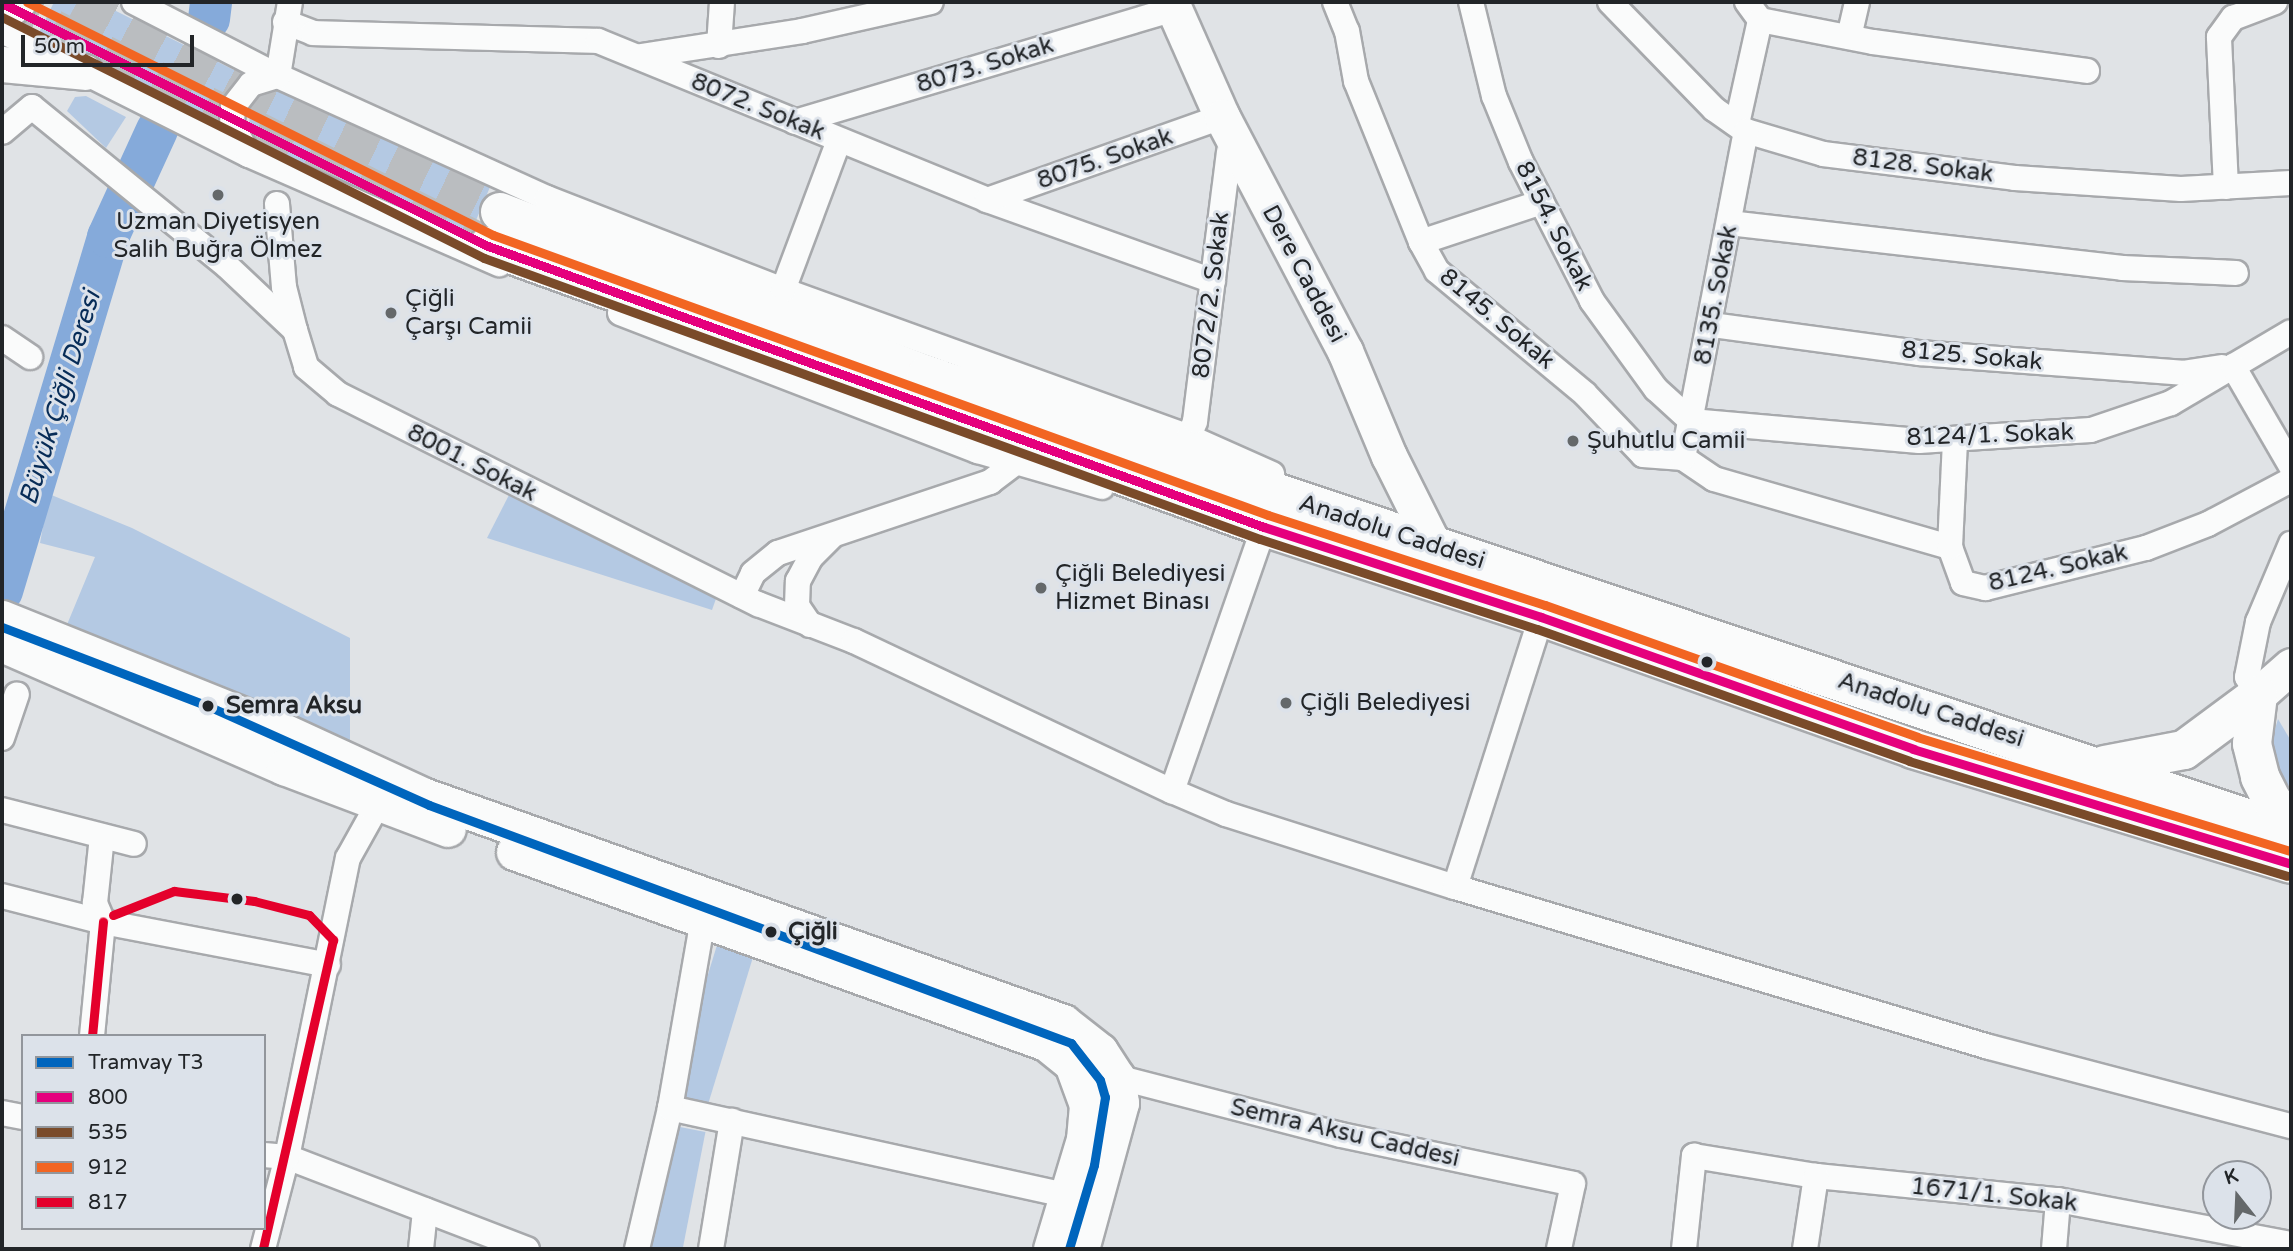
<!DOCTYPE html>
<html>
<head>
<meta charset="utf-8">
<style>
	body { margin:0 }
	#map { position:relative; width:2293px; height:1251px; overflow:hidden; background:#e0e3e6; font-family:"Varela Round",sans-serif }
	div>[style] { position:absolute }
	[style*='--x'] { left:calc(var(--x)*1px); top:calc(var(--y)*1px); width:calc(var(--w)*1px); rotate:calc(var(--a)*1deg) }
	.green>* { inset:0; background:#b4c9e3; transform-origin:0 0 }
	.river>* { height:42px; margin:-21px; padding:0 21px; transform-origin:21px; border-radius:21px; background:#85aada }
	.highway-tunnel>* { height:38px; margin-top:-19px; transform-origin:0; background:repeating-linear-gradient(90deg,#babdc0 0 38px,transparent 0 57px) }
	.roads { filter:drop-shadow(2px 0 #a7a9ac) drop-shadow(-2px 0 #a7a9ac) drop-shadow(0 2px #a7a9ac) drop-shadow(0 -2px #a7a9ac) }
	.street>* { height:24px; margin:-12px; padding:0 12px; transform-origin:12px; border-radius:12px; background:#fafbfb }
	.secondary>* { height:35px; margin:-17.5px; padding:0 17.5px; transform-origin:17.5px; border-radius:17.5px; background:#fafbfb }
	.highway>* { height:38px; margin:-19px; padding:0 19px; transform-origin:19px; border-radius:19px; background:#fafbfb }
	.bus-1>* { height:9px; margin:-4.5px; padding:0 4.5px; transform-origin:4.5px; border-radius:4.5px; background:#e5007d }
	.bus-2>* { height:9px; margin:-4.5px; padding:0 4.5px; transform-origin:4.5px; border-radius:4.5px; background:#7a4b2a }
	.bus-3>* { height:9px; margin:-4.5px; padding:0 4.5px; transform-origin:4.5px; border-radius:4.5px; background:#f26522 }
	.bus-4>* { height:9px; margin:-4.5px; padding:0 4.5px; transform-origin:4.5px; border-radius:4.5px; background:#e4002b }
	.tram-1>* { height:9px; margin:-4.5px; padding:0 4.5px; transform-origin:4.5px; border-radius:4.5px; background:#0065bd }
	.dots>* { width:19px; height:19px; translate:-50% -50%; box-sizing:border-box; border:4px solid #dce2ea; border-radius:50% }
	span { translate:-50% -50%; white-space:nowrap; text-align:center; line-height:1.15; -webkit-text-stroke:6px #dce2ea; paint-order:stroke }
	.street-label { font-size:24px; color:#222528 }
	.poi-label { font-size:24px; color:#222528 }
	.left { translate:0 -50%; text-align:left }
	.stop-label { font-size:24px; color:#222528; font-weight:700 }
	.water-label { font-size:26px; color:#072c57; font-style:italic }
	.frame { position:absolute; inset:0; border:4px solid #222528; pointer-events:none }
	.legend { position:absolute; left:21px; top:1034px; width:245px; height:196px; box-sizing:border-box; background:#dce2ea; border:2px solid #92969c; margin:0; padding:9px 12px; list-style:none; font-size:21px; color:#222528 }
	.legend li { display:flex; align-items:center; gap:14px; height:35px }
	.legend b { width:35px; border:2px solid #92969c }
	.north { position:absolute; left:2202px; top:1160px; width:70px; height:70px; box-sizing:border-box; background:#dce2ea; border:2px solid #92969c; border-radius:50%; rotate:342deg; font-size:19px; font-weight:700; line-height:28px; text-align:center; color:#222528 }
	.north::after { content:''; display:block; margin:auto; width:24px; height:32px; background:#64686a; clip-path:polygon(50% 0,100% 100%,50% 72%,0 100%) }
	.scale { position:absolute; left:21px; top:35px; width:173px; height:32px; box-sizing:border-box; border:4px solid #222528; border-top:0; padding-left:9px; font-size:21px; line-height:24px; white-space:nowrap; color:#222528; -webkit-text-stroke:5px #dce2ea; paint-order:stroke }
</style>
</head>
<body>
<div id="map">
	<div class="green">
		<i style="clip-path:polygon(54px 2px,98px 2px,242px 74px,220px 97px,217px 126px,37px 37px)"></i>
		<i style="clip-path:polygon(274px 91px,284px 91px,490px 187px,469px 237px,262px 148px,249px 134px,250px 109px)"></i>
		<i style="clip-path:polygon(86px 96px,126px 117px,106px 148px,67px 111px,75px 97px)"></i>
		<i style="clip-path:polygon(510px 493px,718px 593px,712px 610px,487px 538px)"></i>
		<i style="clip-path:polygon(49px 494px,132px 528px,350px 638px,350px 755px,66px 627px,95px 557px,40px 543px)"></i>
		<i style="clip-path:polygon(2278px 719px,2291px 741px,2291px 790px,2268px 752px)"></i>
		<i style="left:717px;top:945px;width:38px;height:158px;rotate:17deg"></i>
		<i style="left:675px;top:1126px;width:31px;height:126px;rotate:11deg"></i>
	</div>
	<div class="river">
		<i style="--x:209;--y:19;--w:17;--a:-83"></i>
		<i style="--x:2;--y:591;--w:370;--a:-73.3"></i>
		<i style="--x:108;--y:237;--w:118;--a:-65.4"></i>
	</div>
	<div class="highway-tunnel">
		<i style="--x:77;--y:2;--w:181;--a:28"></i>
		<i style="--x:237;--y:87;--w:291;--a:25.4"></i>
		<i style="--x:2;--y:3;--w:543;--a:26.57"></i>
	</div>
	<div class="roads">
		<div class="street">
			<i style="--x:134;--y:2;--w:162;--a:27.2"></i>
			<i style="--x:278;--y:76;--w:295;--a:24.4"></i>
			<i style="--x:547;--y:198;--w:253;--a:21.3"></i>
			<i style="--x:783;--y:290;--w:432;--a:19.9"></i>
			<i style="--x:1189;--y:437;--w:91;--a:24"></i>
			<i style="--x:1335;--y:2;--w:31;--a:68"></i>
			<i style="--x:1347;--y:31;--w:51;--a:79.8"></i>
			<i style="--x:1356;--y:81;--w:174;--a:68"></i>
			<i style="--x:1421;--y:242;--w:33;--a:61"></i>
			<i style="--x:1437;--y:271;--w:192;--a:39.7"></i>
			<i style="--x:1585;--y:394;--w:84;--a:46.4"></i>
			<i style="--x:1643;--y:455;--w:40;--a:4.3"></i>
			<i style="--x:1683;--y:458;--w:37;--a:34"></i>
			<i style="--x:1714;--y:479;--w:246;--a:16.1"></i>
			<i style="--x:1950;--y:547;--w:38;--a:70"></i>
			<i style="--x:1963;--y:583;--w:23;--a:13"></i>
			<i style="--x:1985;--y:588;--w:166;--a:-14"></i>
			<i style="--x:2146;--y:548;--w:66;--a:-21.2"></i>
			<i style="--x:2208;--y:524;--w:94;--a:-27.9"></i>
			<i style="--x:1471;--y:2;--w:97;--a:76.3"></i>
			<i style="--x:1494;--y:96;--w:71;--a:67.8"></i>
			<i style="--x:1521;--y:162;--w:156;--a:62.9"></i>
			<i style="--x:1592;--y:301;--w:109;--a:54"></i>
			<i style="--x:1656;--y:389;--w:47;--a:42.4"></i>
			<i style="--x:1691;--y:421;--w:229;--a:5"></i>
			<i style="--x:1919;--y:441;--w:172;--a:-3.7"></i>
			<i style="--x:2091;--y:430;--w:84;--a:-18.6"></i>
			<i style="--x:2171;--y:403;--w:139;--a:-30.6"></i>
			<i style="--x:1610;--y:2;--w:149;--a:45.8"></i>
			<i style="--x:1714;--y:109;--w:39;--a:35"></i>
			<i style="--x:1746;--y:131;--w:80;--a:16.6"></i>
			<i style="--x:1823;--y:154;--w:193;--a:7.1"></i>
			<i style="--x:2015;--y:178;--w:166;--a:3.8"></i>
			<i style="--x:2181;--y:189;--w:110;--a:-3.1"></i>
			<i style="--x:1747;--y:2;--w:22;--a:54"></i>
			<i style="--x:1760;--y:20;--w:115;--a:11"></i>
			<i style="--x:1873;--y:42;--w:216;--a:7.7"></i>
			<i style="--x:285;--y:22;--w:30;--a:21"></i>
			<i style="--x:313;--y:33;--w:285;--a:1.6"></i>
			<i style="--x:598;--y:41;--w:420;--a:22.2"></i>
			<i style="--x:987;--y:200;--w:240;--a:19.7"></i>
			<i style="--x:2;--y:31;--w:276;--a:26.7"></i>
			<i style="--x:249;--y:155;--w:273;--a:23.6"></i>
			<i style="--x:1849;--y:37;--w:36;--a:-77"></i>
			<i style="--x:719;--y:46;--w:44;--a:-86.1"></i>
			<i style="--x:641;--y:56;--w:163;--a:-8.8"></i>
			<i style="--x:802;--y:31;--w:132;--a:-12.7"></i>
			<i style="--x:278;--y:76;--w:75;--a:-80.8"></i>
			<i style="--x:795;--y:122;--w:395;--a:-16.6"></i>
			<i style="--x:1737;--y:124;--w:107;--a:-77.5"></i>
			<i style="--x:2;--y:132;--w:39;--a:-40"></i>
			<i style="--x:32;--y:107;--w:252;--a:39.2"></i>
			<i style="--x:227;--y:266;--w:93;--a:43.3"></i>
			<i style="--x:295;--y:330;--w:39;--a:73"></i>
			<i style="--x:306;--y:367;--w:42;--a:40.2"></i>
			<i style="--x:338;--y:394;--w:470;--a:26.6"></i>
			<i style="--x:758;--y:604;--w:103;--a:21.1"></i>
			<i style="--x:854;--y:641;--w:352;--a:25.3"></i>
			<i style="--x:1172;--y:791;--w:59;--a:23.1"></i>
			<i style="--x:1226;--y:814;--w:240;--a:17.7"></i>
			<i style="--x:1455;--y:887;--w:557;--a:16.68"></i>
			<i style="--x:1989;--y:1047;--w:312;--a:14.7"></i>
			<i style="--x:249;--y:155;--w:34;--a:-120"></i>
			<i style="--x:232;--y:125;--w:18;--a:-87"></i>
			<i style="--x:233;--y:107;--w:29;--a:-52"></i>
			<i style="--x:251;--y:84;--w:28;--a:-17"></i>
			<i style="--x:2226;--y:187;--w:150;--a:-92.7"></i>
			<i style="--x:2219;--y:37;--w:24;--a:-54"></i>
			<i style="--x:2233;--y:18;--w:45;--a:-20.9"></i>
			<i style="--x:987;--y:200;--w:249;--a:-19.5"></i>
			<i style="--x:277;--y:204;--w:83;--a:85.2"></i>
			<i style="--x:284;--y:287;--w:44;--a:75.7"></i>
			<i style="--x:1729;--y:223;--w:396;--a:6.5"></i>
			<i style="--x:2122;--y:268;--w:114;--a:2.5"></i>
			<i style="--x:1421;--y:242;--w:127;--a:-18.3"></i>
			<i style="--x:783;--y:290;--w:160;--a:-69.5"></i>
			<i style="--x:620;--y:313;--w:384;--a:21.1"></i>
			<i style="--x:978;--y:451;--w:129;--a:16.2"></i>
			<i style="--x:1712;--y:325;--w:209;--a:7.7"></i>
			<i style="--x:1919;--y:353;--w:264;--a:4.3"></i>
			<i style="--x:2182;--y:373;--w:40;--a:-8.5"></i>
			<i style="--x:2;--y:338;--w:34;--a:34"></i>
			<i style="--x:2233;--y:366;--w:116;--a:59.9"></i>
			<i style="--x:1189;--y:437;--w:17;--a:-69"></i>
			<i style="--x:1195;--y:421;--w:271;--a:-82.8"></i>
			<i style="--x:1683;--y:458;--w:333;--a:-79.1"></i>
			<i style="--x:1950;--y:547;--w:107;--a:-87.3"></i>
			<i style="--x:742;--y:596;--w:25;--a:-64"></i>
			<i style="--x:753;--y:573;--w:32;--a:-39"></i>
			<i style="--x:778;--y:553;--w:224;--a:-18.5"></i>
			<i style="--x:990;--y:482;--w:34;--a:-37"></i>
			<i style="--x:810;--y:625;--w:23;--a:-124"></i>
			<i style="--x:797;--y:606;--w:25;--a:-88"></i>
			<i style="--x:798;--y:581;--w:26;--a:-62"></i>
			<i style="--x:810;--y:558;--w:30;--a:-45"></i>
			<i style="--x:2258;--y:695;--w:21;--a:-121"></i>
			<i style="--x:2247;--y:677;--w:56;--a:-78.7"></i>
			<i style="--x:2258;--y:622;--w:85;--a:-67.1"></i>
			<i style="--x:2;--y:738;--w:46;--a:-71.2"></i>
			<i style="--x:1172;--y:791;--w:280;--a:-70.8"></i>
			<i style="--x:2;--y:810;--w:136;--a:14.4"></i>
			<i style="--x:1455;--y:887;--w:283;--a:-72.3"></i>
			<i style="--x:2;--y:896;--w:104;--a:14.4"></i>
			<i style="--x:103;--y:922;--w:229;--a:10.8"></i>
			<i style="--x:92;--y:1036;--w:115;--a:-84.5"></i>
			<i style="--x:103;--y:922;--w:21;--a:-113"></i>
			<i style="--x:95;--y:903;--w:67;--a:-84"></i>
			<i style="--x:1104;--y:1079;--w:13;--a:-9"></i>
			<i style="--x:1117;--y:1077;--w:231;--a:14.5"></i>
			<i style="--x:1341;--y:1135;--w:237;--a:11.9"></i>
			<i style="--x:1573;--y:1184;--w:66;--a:102.2"></i>
			<i style="--x:670;--y:1108;--w:423;--a:12.4"></i>
			<i style="--x:2;--y:1113;--w:21;--a:11"></i>
			<i style="--x:264;--y:1155;--w:23;--a:5"></i>
			<i style="--x:287;--y:1157;--w:257;--a:21"></i>
			<i style="--x:263;--y:1249;--w:95;--a:-75.4"></i>
			<i style="--x:287;--y:1157;--w:305;--a:-78.5"></i>
			<i style="--x:348;--y:858;--w:62;--a:-60.9"></i>
			<i style="--x:421;--y:1249;--w:39;--a:-84"></i>
			<i style="--x:637;--y:1249;--w:145;--a:-76.8"></i>
			<i style="--x:670;--y:1108;--w:192;--a:-80.1"></i>
			<i style="--x:711;--y:1249;--w:130;--a:-80.7"></i>
			<i style="--x:1684;--y:1249;--w:94;--a:-83.9"></i>
			<i style="--x:1694;--y:1156;--w:124;--a:9.3"></i>
			<i style="--x:1816;--y:1176;--w:243;--a:5.7"></i>
			<i style="--x:2058;--y:1200;--w:237;--a:10.7"></i>
			<i style="--x:1805;--y:1249;--w:74;--a:-81.4"></i>
			<i style="--x:2054;--y:1249;--w:49;--a:-85.3"></i>
		</div>
		<div class="secondary">
			<i style="--x:1171;--y:2;--w:126;--a:66.1"></i>
			<i style="--x:1222;--y:117;--w:264;--a:62.3"></i>
			<i style="--x:1345;--y:351;--w:114;--a:67.3"></i>
			<i style="--x:1389;--y:456;--w:103;--a:63.4"></i>
			<i style="--x:2;--y:14;--w:20;--a:-37"></i>
			<i style="--x:2;--y:64;--w:83;--a:5.5"></i>
			<i style="--x:2;--y:618;--w:301;--a:21.9"></i>
			<i style="--x:281;--y:730;--w:155;--a:24.7"></i>
			<i style="--x:422;--y:795;--w:680;--a:19.5"></i>
			<i style="--x:1063;--y:1022;--w:47;--a:38.1"></i>
			<i style="--x:1100;--y:1051;--w:31;--a:57"></i>
			<i style="--x:1117;--y:1077;--w:26;--a:81"></i>
			<i style="--x:1121;--y:1103;--w:151;--a:105.3"></i>
			<i style="--x:2;--y:644;--w:308;--a:23.6"></i>
			<i style="--x:284;--y:767;--w:175;--a:20.7"></i>
			<i style="--x:2258;--y:695;--w:44;--a:-41.3"></i>
			<i style="--x:514;--y:852;--w:565;--a:19.75"></i>
			<i style="--x:1046;--y:1043;--w:33;--a:39"></i>
			<i style="--x:1072;--y:1064;--w:44;--a:69.9"></i>
			<i style="--x:1087;--y:1105;--w:34;--a:95"></i>
			<i style="--x:1084;--y:1139;--w:115;--a:106.7"></i>
		</div>
		<div class="highway">
			<i style="--x:500;--y:212;--w:456;--a:20.9"></i>
			<i style="--x:926;--y:375;--w:1440;--a:18.55"></i>
			<i style="--x:488;--y:246;--w:825;--a:19.91"></i>
			<i style="--x:1264;--y:527;--w:291;--a:18"></i>
			<i style="--x:1541;--y:617;--w:395;--a:19.5"></i>
			<i style="--x:1913;--y:749;--w:395;--a:16.9"></i>
			<i style="--x:2258;--y:695;--w:49;--a:97"></i>
			<i style="--x:2252;--y:744;--w:34;--a:76"></i>
			<i style="--x:2260;--y:777;--w:27;--a:63"></i>
			<i style="--x:2272;--y:801;--w:28;--a:46"></i>
			<i style="--x:2105;--y:765;--w:80;--a:-10.8"></i>
			<i style="--x:2184;--y:750;--w:92;--a:-36.6"></i>
		</div>
	</div>
	<div class="bus-1">
		<i style="--x:2;--y:3;--w:543;--a:26.57"></i>
		<i style="--x:488;--y:246;--w:825;--a:19.91"></i>
		<i style="--x:1264;--y:527;--w:291;--a:18"></i>
		<i style="--x:1541;--y:617;--w:395;--a:19.5"></i>
		<i style="--x:1913;--y:749;--w:395;--a:16.9"></i>
	</div>
	<div class="bus-2">
		<i style="--x:2;--y:17;--w:539;--a:26.57"></i>
		<i style="--x:484;--y:258;--w:825;--a:19.91"></i>
		<i style="--x:1260;--y:539;--w:291;--a:18"></i>
		<i style="--x:1537;--y:629;--w:395;--a:19.5"></i>
		<i style="--x:1909;--y:761;--w:395;--a:16.9"></i>
	</div>
	<div class="bus-3">
		<i style="--x:27;--y:2;--w:521;--a:26.57"></i>
		<i style="--x:493;--y:235;--w:824;--a:19.86"></i>
		<i style="--x:1268;--y:515;--w:291;--a:18"></i>
		<i style="--x:1545;--y:605;--w:395;--a:19.5"></i>
		<i style="--x:1917;--y:737;--w:391;--a:17"></i>
	</div>
	<div class="bus-4">
		<i style="--x:113;--y:915;--w:66;--a:-21.5"></i>
		<i style="--x:174;--y:891;--w:81;--a:7.1"></i>
		<i style="--x:254;--y:901;--w:57;--a:14.3"></i>
		<i style="--x:309;--y:915;--w:35;--a:46"></i>
		<i style="--x:333;--y:940;--w:317;--a:102.8"></i>
		<i style="--x:92;--y:1036;--w:115;--a:-84.5"></i>
	</div>
	<div class="tram-1">
		<i style="--x:2;--y:627;--w:221;--a:21"></i>
		<i style="--x:208;--y:706;--w:242;--a:24.1"></i>
		<i style="--x:429;--y:805;--w:685;--a:20.34"></i>
		<i style="--x:1071;--y:1043;--w:47;--a:51.9"></i>
		<i style="--x:1100;--y:1080;--w:18;--a:74"></i>
		<i style="--x:1105;--y:1097;--w:69;--a:99.2"></i>
		<i style="--x:1094;--y:1165;--w:88;--a:106.6"></i>
	</div>
	<div class="dots">
		<i style="left:218px;top:195px;background:#64686a"></i>
		<i style="left:391px;top:313px;background:#64686a"></i>
		<i style="left:1573px;top:441px;background:#64686a"></i>
		<i style="left:1041px;top:588px;background:#64686a"></i>
		<i style="left:1707px;top:662px;background:#222528"></i>
		<i style="left:1286px;top:703px;background:#64686a"></i>
		<i style="left:208px;top:706px;background:#222528"></i>
		<i style="left:237px;top:899px;background:#222528"></i>
		<i style="left:771px;top:932px;background:#222528"></i>
	</div>
	<div class="street-label">
		<span style="left:985px;top:65px;rotate:-17deg">8073. Sokak</span>
		<span style="left:758px;top:107px;rotate:22deg">8072. Sokak</span>
		<span style="left:1105px;top:159px;rotate:-19deg">8075. Sokak</span>
		<span style="left:1923px;top:166px;rotate:7deg">8128. Sokak</span>
		<span style="left:1554px;top:226px;rotate:63deg">8154. Sokak</span>
		<span style="left:1304px;top:274px;rotate:62deg">Dere Caddesi</span>
		<span style="left:1211px;top:295px;rotate:-83deg">8072/2. Sokak</span>
		<span style="left:1716px;top:295px;rotate:-79deg">8135. Sokak</span>
		<span style="left:1497px;top:319px;rotate:40deg">8145. Sokak</span>
		<span style="left:1972px;top:356px;rotate:5deg">8125. Sokak</span>
		<span style="left:1990px;top:435px;rotate:-2deg">8124/1. Sokak</span>
		<span style="left:472px;top:463px;rotate:27deg">8001. Sokak</span>
		<span style="left:1392px;top:532px;rotate:18deg">Anadolu Caddesi</span>
		<span style="left:2058px;top:568px;rotate:-13deg">8124. Sokak</span>
		<span style="left:1931px;top:710px;rotate:18deg">Anadolu Caddesi</span>
		<span style="left:1345px;top:1133px;rotate:13deg">Semra Aksu Caddesi</span>
		<span style="left:1994px;top:1195px;rotate:6deg">1671/1. Sokak</span>
	</div>
	<div class="poi-label">
		<span style="left:218px;top:236px">Uzman Diyetisyen<br>Salih Buğra Ölmez</span>
		<span class="left" style="left:405px;top:313px">Çiğli<br>Çarşı Camii</span>
		<span class="left" style="left:1587px;top:441px">Şuhutlu Camii</span>
		<span class="left" style="left:1055px;top:588px">Çiğli Belediyesi<br>Hizmet Binası</span>
		<span class="left" style="left:1300px;top:703px">Çiğli Belediyesi</span>
	</div>
	<div class="stop-label">
		<span class="left" style="left:226px;top:706px">Semra Aksu</span>
		<span class="left" style="left:788px;top:932px">Çiğli</span>
	</div>
	<div class="water-label">
		<span style="left:60px;top:398px;rotate:-73deg">Büyük Çiğli Deresi</span>
	</div>
	<div class="frame"></div>
	<ul class="legend">
	<li><b style="height:9px;background:#0065bd"></b>Tramvay T3</li>
	<li><b style="height:9px;background:#e5007d"></b>800</li>
	<li><b style="height:9px;background:#7a4b2a"></b>535</li>
	<li><b style="height:9px;background:#f26522"></b>912</li>
	<li><b style="height:9px;background:#e4002b"></b>817</li>
	</ul>
	<div class="north">K</div>
	<div class="scale">50 m</div>
</div>
</body>
</html>
